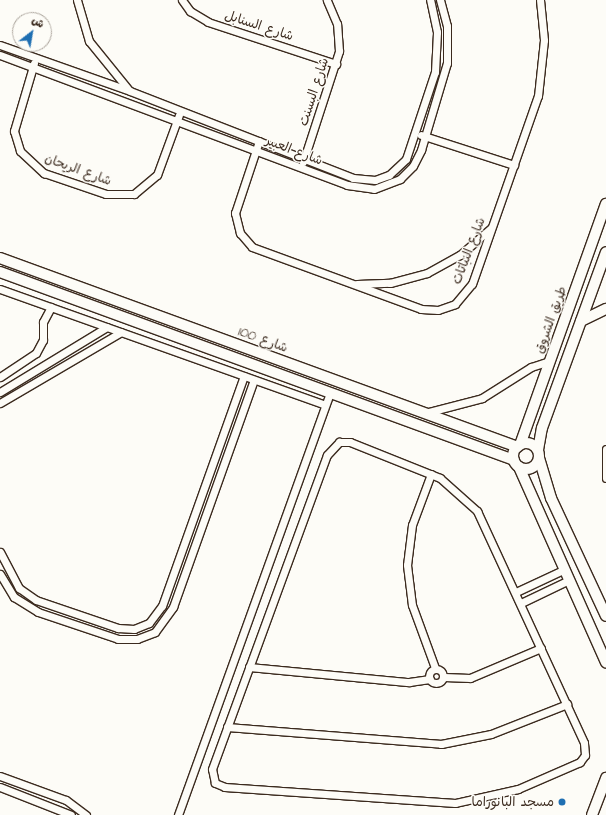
<!DOCTYPE html>
<html>
<head>
<meta charset="utf-8">
<style>
	body { margin:0 }
	#map { position:relative; width:606px; height:815px; overflow:hidden; background:#fdfcf7; font-family:"Architects Daughter","Playpen Sans Arabic",sans-serif }
	div>[style] { position:absolute }
	[style*='--x'] { left:calc(var(--x)*1px); top:calc(var(--y)*1px); width:calc(var(--w)*1px); rotate:calc(var(--a)*1deg) }
	.roads { filter:drop-shadow(1px 0 #3b2a1e) drop-shadow(-1px 0 #3b2a1e) drop-shadow(0 1px #3b2a1e) drop-shadow(0 -1px #3b2a1e) }
	.street>* { height:7px; margin:-3.5px; padding:0 3.5px; transform-origin:3.5px; border-radius:3.5px; background:#fdfcf7 }
	.street>.ring { margin:-3.5px; padding:0; box-sizing:content-box; background:none; border:7px solid #fdfcf7; border-radius:50% }
	.secondary>* { height:10px; margin:-5px; padding:0 5px; transform-origin:5px; border-radius:5px; background:#fdfcf7 }
	.secondary>.ring { margin:-5px; padding:0; box-sizing:content-box; background:none; border:10px solid #fdfcf7; border-radius:50% }
	.dots>* { width:11px; height:11px; translate:-50% -50%; box-sizing:border-box; border:2px solid #fdfcf7; border-radius:50% }
	span { translate:-50% -50%; white-space:nowrap; text-align:center; line-height:1.15; -webkit-text-stroke:3px #fdfcf7; paint-order:stroke }
	.street-label { font-size:13px; color:#3b2a1e }
	.poi-label { font-size:13px; color:#3b2a1e }
	.right { translate:-100% -50%; text-align:right }
	.north { position:absolute; left:12px; top:12px; width:40px; height:40px; box-sizing:border-box; background:#fdfcf7; border:1px solid #afa8a0; border-radius:50%; rotate:31deg; font-size:11px; font-weight:700; line-height:16px; text-align:center; color:#3b2a1e }
	.north::after { content:''; display:block; margin:auto; width:14px; height:18px; background:#1f6fb2; clip-path:polygon(50% 0,100% 100%,50% 72%,0 100%) }
</style>
</head>
<body>
<div id="map">
	<div class="roads">
		<div class="street">
			<i style="--x:77;--y:0;--w:43;--a:73.7"></i>
			<i style="--x:89;--y:41;--w:62;--a:50.9"></i>
			<i style="--x:182;--y:0;--w:14;--a:54"></i>
			<i style="--x:190;--y:11;--w:21;--a:31"></i>
			<i style="--x:208;--y:22;--w:135;--a:18.2"></i>
			<i style="--x:0;--y:45;--w:138;--a:19.5"></i>
			<i style="--x:130;--y:91;--w:239;--a:21.3"></i>
			<i style="--x:353;--y:178;--w:22;--a:5"></i>
			<i style="--x:375;--y:180;--w:15;--a:-20"></i>
			<i style="--x:389;--y:175;--w:23;--a:-43"></i>
			<i style="--x:406;--y:159;--w:92;--a:-71.6"></i>
			<i style="--x:435;--y:72;--w:40;--a:-87.1"></i>
			<i style="--x:437;--y:32;--w:33;--a:-102"></i>
			<i style="--x:0;--y:55;--w:371;--a:20.5"></i>
			<i style="--x:347;--y:185;--w:27;--a:8"></i>
			<i style="--x:374;--y:189;--w:28;--a:-21"></i>
			<i style="--x:400;--y:179;--w:18;--a:-45"></i>
			<i style="--x:413;--y:166;--w:18;--a:-63"></i>
			<i style="--x:421;--y:150;--w:91;--a:-73.4"></i>
			<i style="--x:447;--y:63;--w:37;--a:-90"></i>
			<i style="--x:447;--y:26;--w:27;--a:-105"></i>
			<i style="--x:34;--y:63;--w:71;--a:106.4"></i>
			<i style="--x:14;--y:131;--w:21;--a:73"></i>
			<i style="--x:20;--y:151;--w:33;--a:43"></i>
			<i style="--x:44;--y:173;--w:65;--a:18.7"></i>
			<i style="--x:106;--y:194;--w:28;--a:0"></i>
			<i style="--x:134;--y:194;--w:30;--a:-40"></i>
			<i style="--x:157;--y:175;--w:64;--a:-69.9"></i>
			<i style="--x:421;--y:135;--w:98;--a:17.9"></i>
			<i style="--x:259;--y:141;--w:76;--a:108.4"></i>
			<i style="--x:235;--y:213;--w:21;--a:76"></i>
			<i style="--x:240;--y:233;--w:18;--a:49"></i>
			<i style="--x:252;--y:247;--w:180;--a:20.1"></i>
			<i style="--x:421;--y:309;--w:17;--a:3"></i>
			<i style="--x:438;--y:310;--w:18;--a:-19"></i>
			<i style="--x:455;--y:304;--w:26;--a:-50"></i>
			<i style="--x:472;--y:284;--w:199;--a:-70.7"></i>
			<i style="--x:538;--y:96;--w:56;--a:-83.9"></i>
			<i style="--x:544;--y:40;--w:40;--a:-95.7"></i>
			<i style="--x:303;--y:162;--w:117;--a:-72"></i>
			<i style="--x:339;--y:51;--w:27;--a:-94"></i>
			<i style="--x:337;--y:24;--w:26;--a:-113"></i>
			<i style="--x:357;--y:284;--w:33;--a:-2"></i>
			<i style="--x:390;--y:283;--w:38;--a:-15"></i>
			<i style="--x:427;--y:273;--w:38;--a:-29"></i>
			<i style="--x:460;--y:255;--w:41;--a:-41.1"></i>
			<i style="--x:0;--y:289;--w:345;--a:19.6"></i>
			<i style="--x:0;--y:377;--w:43;--a:-33.7"></i>
			<i style="--x:36;--y:353;--w:15;--a:-62"></i>
			<i style="--x:43;--y:340;--w:18;--a:-90"></i>
			<i style="--x:43;--y:322;--w:17;--a:-62"></i>
			<i style="--x:0;--y:392;--w:125;--a:-31.3"></i>
			<i style="--x:0;--y:403;--w:140;--a:-30.4"></i>
			<i style="--x:425;--y:413;--w:59;--a:-14.7"></i>
			<i style="--x:482;--y:398;--w:58;--a:-32.3"></i>
			<i style="--x:531;--y:367;--w:20;--a:-18"></i>
			<i style="--x:339;--y:442;--w:11;--a:0"></i>
			<i style="--x:350;--y:442;--w:97;--a:21.8"></i>
			<i style="--x:440;--y:478;--w:50;--a:41.7"></i>
			<i style="--x:477;--y:511;--w:255;--a:65.2"></i>
			<i style="--x:584;--y:743;--w:12;--a:85"></i>
			<i style="--x:585;--y:755;--w:9;--a:126"></i>
			<i style="--x:580;--y:762;--w:68;--a:156.5"></i>
			<i style="--x:518;--y:789;--w:65;--a:167.5"></i>
			<i style="--x:455;--y:803;--w:231;--a:-176"></i>
			<i style="--x:225;--y:787;--w:11;--a:-158"></i>
			<i style="--x:215;--y:783;--w:14;--a:-102"></i>
			<i style="--x:212;--y:769;--w:334;--a:-69.9"></i>
			<i style="--x:327;--y:455;--w:18;--a:-47"></i>
			<i style="--x:606;--y:449;--w:29;--a:90"></i>
			<i style="--x:431;--y:474;--w:54;--a:110.4"></i>
			<i style="--x:412;--y:525;--w:40;--a:97.1"></i>
			<i style="--x:407;--y:565;--w:40;--a:82.9"></i>
			<i style="--x:412;--y:605;--w:67;--a:69.9"></i>
			<i style="--x:0;--y:552;--w:41;--a:62.2"></i>
			<i style="--x:19;--y:588;--w:21;--a:35"></i>
			<i style="--x:36;--y:600;--w:87;--a:18.9"></i>
			<i style="--x:118;--y:628;--w:16;--a:4"></i>
			<i style="--x:134;--y:629;--w:16;--a:-22"></i>
			<i style="--x:149;--y:623;--w:21;--a:-53"></i>
			<i style="--x:162;--y:606;--w:244;--a:-70.4"></i>
			<i style="--x:0;--y:574;--w:27;--a:59"></i>
			<i style="--x:14;--y:597;--w:28;--a:32"></i>
			<i style="--x:38;--y:612;--w:84;--a:18.6"></i>
			<i style="--x:118;--y:639;--w:19;--a:0"></i>
			<i style="--x:137;--y:639;--w:19;--a:-21"></i>
			<i style="--x:155;--y:632;--w:31;--a:-54"></i>
			<i style="--x:173;--y:607;--w:241;--a:-70.4"></i>
			<i style="--x:516;--y:592;--w:54;--a:-25.1"></i>
			<i style="--x:521;--y:603;--w:53;--a:-25.6"></i>
			<i style="--x:249;--y:667;--w:161;--a:5.4"></i>
			<i style="--x:409;--y:682;--w:21;--a:-8"></i>
			<i class="ring" style="left:429px;top:669px;width:7px;height:7px"></i>
			<i style="--x:444;--y:677;--w:26;--a:2"></i>
			<i style="--x:470;--y:678;--w:77;--a:-22.9"></i>
			<i style="--x:227;--y:727;--w:215;--a:4.5"></i>
			<i style="--x:441;--y:744;--w:51;--a:-11.3"></i>
			<i style="--x:491;--y:734;--w:82;--a:-21.5"></i>
			<i style="--x:0;--y:776;--w:70;--a:20"></i>
			<i style="--x:66;--y:800;--w:25;--a:37"></i>
			<i style="--x:0;--y:787;--w:76;--a:21.5"></i>
			<i style="--x:178;--y:815;--w:449;--a:-70.2"></i>
		</div>
		<div class="secondary">
			<i style="--x:0;--y:258;--w:551;--a:20.05"></i>
			<i style="--x:0;--y:272;--w:547;--a:20.09"></i>
			<i style="--x:581;--y:321;--w:28;--a:-26"></i>
			<i class="ring" style="left:513px;top:443px;width:16px;height:16px"></i>
			<i style="--x:520;--y:445;--w:256;--a:-70.4"></i>
			<i style="--x:538;--y:450;--w:22;--a:-80"></i>
			<i style="--x:542;--y:428;--w:187;--a:-70"></i>
			<i style="--x:539;--y:458;--w:42;--a:73.3"></i>
			<i style="--x:551;--y:498;--w:130;--a:65"></i>
			<i style="--x:519;--y:467;--w:214;--a:66"></i>
			<i style="--x:592;--y:815;--w:40;--a:-69"></i>
		</div>
	</div>
	<div class="dots">
		<i style="left:562px;top:802px;background:#1f6fb2"></i>
	</div>
	<div class="street-label">
		<span style="left:259px;top:26px;rotate:18deg">شارع السنابل</span>
		<span style="left:314px;top:92px;rotate:-72deg">شارع البسنت</span>
		<span style="left:294px;top:151px;rotate:21deg">شارع العبير</span>
		<span style="left:78px;top:170px;rotate:20deg">شارع الريحان</span>
		<span style="left:469px;top:251px;rotate:-69deg">شارع النباتات</span>
		<span style="left:551px;top:320px;rotate:-70deg">طريق الشروق</span>
		<span style="left:263px;top:340px;rotate:20deg">شارع 100</span>
	</div>
	<div class="poi-label">
		<span class="right" style="left:554px;top:802px">مسجد البانوراما</span>
	</div>
	<div class="north">ش</div>
</div>
</body>
</html>
